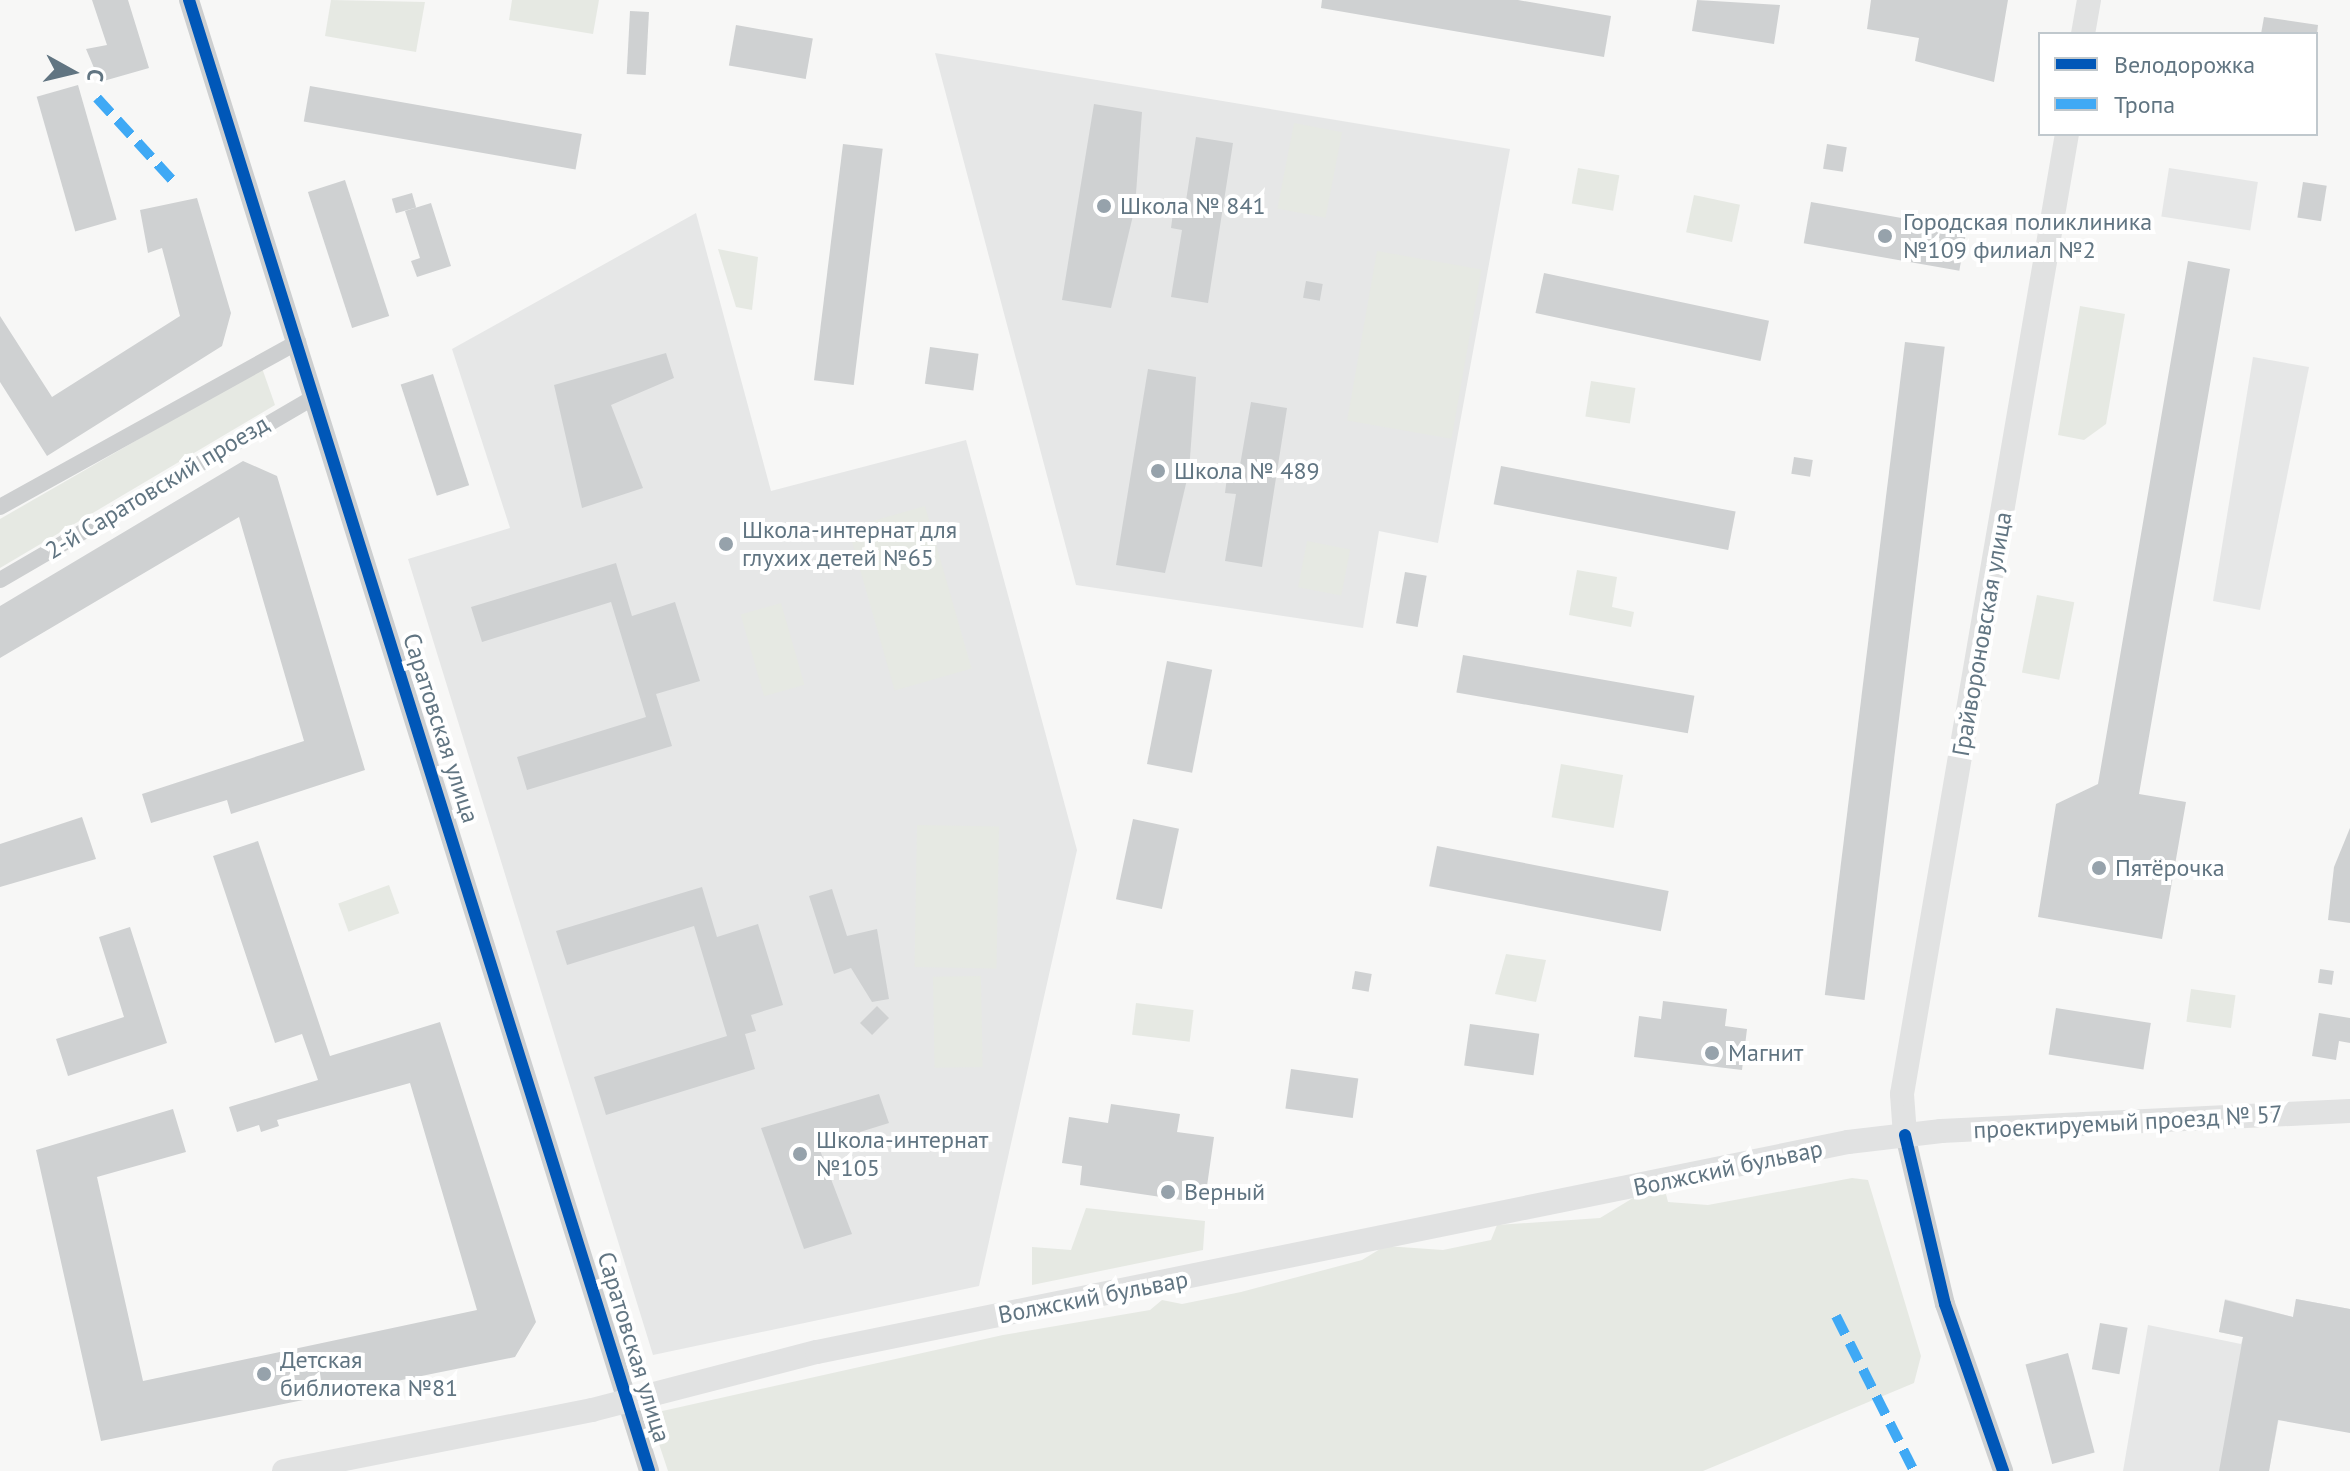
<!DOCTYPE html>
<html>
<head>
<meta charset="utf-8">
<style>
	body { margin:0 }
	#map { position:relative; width:2350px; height:1471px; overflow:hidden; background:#f7f7f6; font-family:"PT Sans",sans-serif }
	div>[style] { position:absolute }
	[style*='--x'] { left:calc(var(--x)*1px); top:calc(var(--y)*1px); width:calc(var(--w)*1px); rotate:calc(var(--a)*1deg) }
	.built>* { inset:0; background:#e6e7e7; transform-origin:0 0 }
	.green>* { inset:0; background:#e6e9e3; transform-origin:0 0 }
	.building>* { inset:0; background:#cfd1d2; transform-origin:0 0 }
	.minor>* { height:16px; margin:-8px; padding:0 8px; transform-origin:8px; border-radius:8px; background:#cdcfd0 }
	.tertiary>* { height:20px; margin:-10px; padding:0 10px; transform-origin:10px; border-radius:10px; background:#cdcfd0 }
	.secondary>* { height:24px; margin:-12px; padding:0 12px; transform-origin:12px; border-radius:12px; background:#e1e2e2 }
	.quiet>* { height:10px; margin-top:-5px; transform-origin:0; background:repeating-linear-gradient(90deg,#3fa9f5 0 20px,transparent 0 30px) }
	.cycleway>* { height:12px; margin:-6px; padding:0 6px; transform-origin:6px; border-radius:6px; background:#0057b8 }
	.dots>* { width:22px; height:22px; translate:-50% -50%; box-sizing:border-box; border:4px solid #fff; border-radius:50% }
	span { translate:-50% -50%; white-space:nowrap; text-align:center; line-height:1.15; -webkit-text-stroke:8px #fff; paint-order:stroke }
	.poi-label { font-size:24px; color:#617582 }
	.left { translate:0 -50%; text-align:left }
	.street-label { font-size:24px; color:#617582 }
	.legend { position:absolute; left:2038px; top:32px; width:280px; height:104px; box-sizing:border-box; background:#fff; border:2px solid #c0c8cd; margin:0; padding:10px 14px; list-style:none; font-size:24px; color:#617582 }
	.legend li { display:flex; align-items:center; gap:16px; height:40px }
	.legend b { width:40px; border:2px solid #c0c8cd }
	.north { position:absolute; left:32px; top:32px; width:80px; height:80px; -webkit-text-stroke:6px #fff; paint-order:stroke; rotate:98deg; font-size:22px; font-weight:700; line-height:32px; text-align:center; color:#617582 }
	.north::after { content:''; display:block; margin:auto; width:28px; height:36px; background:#617582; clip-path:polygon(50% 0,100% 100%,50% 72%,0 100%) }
</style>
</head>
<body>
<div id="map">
	<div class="built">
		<i style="clip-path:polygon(935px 53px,1510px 149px,1438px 543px,1379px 531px,1363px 628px,1076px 585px)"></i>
		<i style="left:2169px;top:168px;width:90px;height:49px;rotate:9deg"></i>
		<i style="clip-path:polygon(696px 213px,771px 491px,966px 440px,1077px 850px,979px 1286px,653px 1355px,408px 559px,510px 528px,452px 349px)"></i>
		<i style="clip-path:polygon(2253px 357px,2309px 367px,2260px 610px,2213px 601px)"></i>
		<i style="clip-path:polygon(2225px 1299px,2293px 1317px,2296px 1299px,2350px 1309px,2350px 1433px,2282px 1402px,2269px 1471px,2123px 1471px,2148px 1325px,2241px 1344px,2243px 1337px,2219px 1332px)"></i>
	</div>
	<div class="green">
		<i style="clip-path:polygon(331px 0,425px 2px,416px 52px,325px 36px)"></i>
		<i style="clip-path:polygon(512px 0,599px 0,593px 34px,509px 20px)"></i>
		<i style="left:1294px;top:123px;width:49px;height:87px;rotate:11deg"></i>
		<i style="left:1578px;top:168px;width:42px;height:36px;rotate:10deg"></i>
		<i style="left:1694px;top:195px;width:47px;height:38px;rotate:12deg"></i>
		<i style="clip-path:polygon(718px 249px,758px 257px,752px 310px,736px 307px)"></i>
		<i style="left:1377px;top:251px;width:106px;height:172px;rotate:10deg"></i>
		<i style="clip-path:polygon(2080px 306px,2125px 314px,2106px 424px,2084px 440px,2058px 435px)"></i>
		<i style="clip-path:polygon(262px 368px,275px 405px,0 568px,0 519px)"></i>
		<i style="left:1591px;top:381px;width:45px;height:36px;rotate:9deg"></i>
		<i style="left:925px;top:506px;width:169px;height:80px;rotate:74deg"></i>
		<i style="left:1307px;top:541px;width:44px;height:47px;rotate:11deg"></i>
		<i style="clip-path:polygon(1577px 570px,1617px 577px,1612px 607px,1634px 612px,1631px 627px,1569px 615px)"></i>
		<i style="left:2037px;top:595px;width:38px;height:79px;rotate:11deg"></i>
		<i style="left:781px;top:603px;width:85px;height:42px;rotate:74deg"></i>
		<i style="left:1561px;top:764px;width:63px;height:54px;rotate:10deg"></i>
		<i style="left:917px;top:825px;width:82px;height:142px;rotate:1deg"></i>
		<i style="left:389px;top:885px;width:30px;height:54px;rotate:70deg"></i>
		<i style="clip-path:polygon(1506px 954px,1546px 960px,1536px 1002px,1495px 994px)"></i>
		<i style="left:981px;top:976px;width:91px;height:48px;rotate:89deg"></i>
		<i style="left:2191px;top:989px;width:45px;height:33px;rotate:8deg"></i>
		<i style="left:1136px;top:1003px;width:58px;height:32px;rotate:7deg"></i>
		<i style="clip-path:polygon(1852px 1178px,1868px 1180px,1921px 1356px,1914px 1383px,1703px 1471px,668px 1471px,649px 1414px,1003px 1335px,1150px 1310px,1162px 1300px,1182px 1304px,1241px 1292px,1362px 1260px,1385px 1246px,1443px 1250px,1491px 1240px,1497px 1225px,1600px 1218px,1633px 1198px,1666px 1194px,1668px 1202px,1708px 1205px)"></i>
		<i style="clip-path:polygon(1086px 1208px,1205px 1221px,1203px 1250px,1032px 1285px,1032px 1247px,1071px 1250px)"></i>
	</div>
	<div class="building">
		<i style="clip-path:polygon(92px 0,128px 0,149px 68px,100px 82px,86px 49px,107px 45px)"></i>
		<i style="clip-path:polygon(1322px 0,1518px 0,1611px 16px,1604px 57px,1321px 8px)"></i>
		<i style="clip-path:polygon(1697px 0,1780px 5px,1774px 44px,1692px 31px)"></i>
		<i style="clip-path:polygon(1871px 0,2008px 0,1994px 82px,1915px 61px,1919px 38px,1867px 29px)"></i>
		<i style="left:630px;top:11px;width:19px;height:63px;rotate:3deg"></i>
		<i style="clip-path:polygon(2264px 17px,2318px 25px,2317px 34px,2261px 34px)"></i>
		<i style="left:736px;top:25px;width:78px;height:41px;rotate:10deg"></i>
		<i style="left:78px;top:85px;width:140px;height:43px;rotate:74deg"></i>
		<i style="left:310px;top:86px;width:276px;height:36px;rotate:10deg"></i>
		<i style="clip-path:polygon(1094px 104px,1142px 112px,1135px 207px,1111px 308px,1062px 300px)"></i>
		<i style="clip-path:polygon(1196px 137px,1233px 143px,1208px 303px,1171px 297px,1182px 230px,1171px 228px,1173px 213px,1175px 205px,1185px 207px)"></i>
		<i style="left:843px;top:144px;width:40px;height:238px;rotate:7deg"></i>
		<i style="left:1827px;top:144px;width:20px;height:25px;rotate:9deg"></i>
		<i style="left:345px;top:180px;width:143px;height:39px;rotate:72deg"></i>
		<i style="left:2303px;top:182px;width:24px;height:36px;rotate:9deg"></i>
		<i style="left:412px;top:193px;width:15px;height:21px;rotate:74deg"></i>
		<i style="clip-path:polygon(197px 198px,231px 313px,222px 346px,47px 456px,0 382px,0 316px,52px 397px,180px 316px,162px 248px,148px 253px,140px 210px)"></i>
		<i style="left:1811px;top:202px;width:158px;height:42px;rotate:10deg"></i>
		<i style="clip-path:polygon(431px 203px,451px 266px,417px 277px,411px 261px,420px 258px,405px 211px)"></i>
		<i style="clip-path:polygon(2188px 261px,2230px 269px,2139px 794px,2186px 802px,2162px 939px,2038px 917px,2056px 804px,2098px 784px)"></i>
		<i style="left:1544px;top:273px;width:230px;height:41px;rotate:12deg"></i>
		<i style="left:1306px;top:281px;width:17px;height:17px;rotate:10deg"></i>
		<i style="left:1905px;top:342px;width:40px;height:658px;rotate:7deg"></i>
		<i style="left:930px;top:347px;width:49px;height:37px;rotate:8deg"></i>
		<i style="clip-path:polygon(666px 353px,674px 378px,611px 405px,643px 488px,582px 508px,554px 385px)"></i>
		<i style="clip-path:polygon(1148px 369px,1196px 377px,1189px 471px,1165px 573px,1116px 565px)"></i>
		<i style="left:433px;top:374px;width:117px;height:34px;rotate:72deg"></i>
		<i style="clip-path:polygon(1251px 402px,1287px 408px,1262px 567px,1225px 561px,1236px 494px,1225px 493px,1227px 477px,1229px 469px,1239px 471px)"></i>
		<i style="left:1794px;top:457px;width:19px;height:17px;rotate:9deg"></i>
		<i style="clip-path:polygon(243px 461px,277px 476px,365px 770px,231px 814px,227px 800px,151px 823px,142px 794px,304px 741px,239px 517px,0 658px,0 606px)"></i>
		<i style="left:1501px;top:466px;width:239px;height:39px;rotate:11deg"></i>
		<i style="clip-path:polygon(616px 563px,632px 616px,675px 602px,700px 681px,656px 694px,672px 746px,527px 790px,517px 757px,646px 717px,611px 602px,482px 642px,471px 607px)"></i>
		<i style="left:1405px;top:572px;width:22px;height:52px;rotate:10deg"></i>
		<i style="left:1463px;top:655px;width:235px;height:38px;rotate:10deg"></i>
		<i style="left:1167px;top:661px;width:46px;height:105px;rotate:11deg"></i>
		<i style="clip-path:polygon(82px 817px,96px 859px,0 887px,0 844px)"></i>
		<i style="left:1133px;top:819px;width:47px;height:82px;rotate:12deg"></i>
		<i style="clip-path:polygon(2350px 828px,2350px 923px,2328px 920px,2334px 867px)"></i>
		<i style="clip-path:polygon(258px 841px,330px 1056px,440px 1022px,536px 1322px,515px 1357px,101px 1441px,36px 1150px,173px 1109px,186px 1152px,97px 1177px,143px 1381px,477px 1310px,410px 1083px,277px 1120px,279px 1126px,261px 1132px,259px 1125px,237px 1132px,229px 1107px,318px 1080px,302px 1034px,275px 1043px,213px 856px)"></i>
		<i style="left:1437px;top:846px;width:236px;height:41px;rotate:11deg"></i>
		<i style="clip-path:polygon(702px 887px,717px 937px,758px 924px,783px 1005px,751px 1015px,756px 1031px,745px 1034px,755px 1069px,606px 1115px,594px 1077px,727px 1036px,694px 926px,567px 965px,556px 931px)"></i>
		<i style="clip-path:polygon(832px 889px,847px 936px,877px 929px,889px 999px,872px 1002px,851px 968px,834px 974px,809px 896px)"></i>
		<i style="clip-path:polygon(130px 927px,167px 1043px,68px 1076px,56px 1039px,124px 1017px,99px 937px)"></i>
		<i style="left:2320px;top:969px;width:14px;height:14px;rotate:8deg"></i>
		<i style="left:1355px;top:971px;width:17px;height:18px;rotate:10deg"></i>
		<i style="clip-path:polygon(1663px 1001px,1727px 1009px,1725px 1026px,1747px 1029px,1742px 1070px,1634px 1057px,1639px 1016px,1661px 1019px)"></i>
		<i style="left:877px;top:1006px;width:17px;height:24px;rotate:45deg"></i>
		<i style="left:2056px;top:1008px;width:96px;height:47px;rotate:9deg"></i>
		<i style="clip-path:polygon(2319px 1013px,2350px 1018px,2350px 1043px,2339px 1041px,2336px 1060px,2312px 1056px)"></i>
		<i style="left:1470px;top:1024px;width:70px;height:42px;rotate:8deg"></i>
		<i style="left:1291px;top:1069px;width:68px;height:40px;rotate:8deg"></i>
		<i style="clip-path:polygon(879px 1094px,889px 1123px,818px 1145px,852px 1234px,804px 1249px,761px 1128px)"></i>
		<i style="clip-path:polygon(1111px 1104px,1180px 1114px,1177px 1132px,1214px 1137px,1207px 1186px,1190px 1184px,1188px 1201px,1080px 1185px,1082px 1166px,1062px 1163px,1069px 1117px,1108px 1123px)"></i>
		<i style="clip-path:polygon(2296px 1299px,2350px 1309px,2350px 1433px,2278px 1420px,2269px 1471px,2219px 1471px,2243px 1337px,2219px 1332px,2225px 1300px,2293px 1317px)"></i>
		<i style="left:2100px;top:1323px;width:28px;height:47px;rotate:10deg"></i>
		<i style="left:2068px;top:1353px;width:103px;height:44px;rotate:75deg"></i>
	</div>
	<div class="minor">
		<i style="--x:0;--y:507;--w:341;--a:-29"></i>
		<i style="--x:0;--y:580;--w:364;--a:-30.2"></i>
	</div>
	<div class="tertiary">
		<i style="--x:189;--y:0;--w:1541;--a:72.63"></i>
		<i style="--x:1905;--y:1135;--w:174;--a:76.7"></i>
		<i style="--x:1945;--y:1304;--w:177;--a:70.8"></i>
	</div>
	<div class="secondary">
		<i style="--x:2083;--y:34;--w:35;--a:-80"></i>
		<i style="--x:1905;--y:1135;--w:41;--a:-94.2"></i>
		<i style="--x:1902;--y:1094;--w:974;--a:-80.25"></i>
		<i style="--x:284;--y:1471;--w:314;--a:-11.2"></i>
		<i style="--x:592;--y:1410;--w:232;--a:-14.5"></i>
		<i style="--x:817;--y:1352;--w:1052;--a:-11.51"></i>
		<i style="--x:1848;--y:1142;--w:94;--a:-6.7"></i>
		<i style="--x:1941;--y:1131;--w:409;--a:-2.8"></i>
	</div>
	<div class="quiet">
		<i style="--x:97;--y:98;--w:113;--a:47.5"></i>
		<i style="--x:1836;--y:1316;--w:174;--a:63.3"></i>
	</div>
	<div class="cycleway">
		<i style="--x:189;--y:0;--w:1541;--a:72.63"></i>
		<i style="--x:1905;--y:1135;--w:174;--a:76.7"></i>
		<i style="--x:1945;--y:1304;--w:177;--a:70.8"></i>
	</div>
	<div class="dots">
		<i style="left:1104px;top:206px;background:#96a2ab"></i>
		<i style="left:1885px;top:236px;background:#96a2ab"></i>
		<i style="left:1158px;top:471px;background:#96a2ab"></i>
		<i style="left:726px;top:544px;background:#96a2ab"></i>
		<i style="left:2099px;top:868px;background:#96a2ab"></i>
		<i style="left:1712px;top:1053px;background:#96a2ab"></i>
		<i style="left:800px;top:1154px;background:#96a2ab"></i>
		<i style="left:1168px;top:1192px;background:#96a2ab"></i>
		<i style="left:264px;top:1374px;background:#96a2ab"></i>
	</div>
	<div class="poi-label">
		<span class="left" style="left:1120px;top:206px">Школа № 841</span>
		<span class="left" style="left:1903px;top:236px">Городская поликлиника<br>№109 филиал №2</span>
		<span class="left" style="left:1174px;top:471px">Школа № 489</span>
		<span class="left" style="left:742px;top:544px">Школа-интернат для<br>глухих детей №65</span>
		<span class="left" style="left:2115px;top:868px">Пятёрочка</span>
		<span class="left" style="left:1728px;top:1053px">Магнит</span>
		<span class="left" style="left:816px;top:1154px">Школа-интернат<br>№105</span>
		<span class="left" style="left:1184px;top:1192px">Верный</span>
		<span class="left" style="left:280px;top:1374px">Детская<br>библиотека №81</span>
	</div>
	<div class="street-label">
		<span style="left:157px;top:487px;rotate:-31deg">2-й Саратовский проезд</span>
		<span style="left:1982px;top:634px;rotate:-80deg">Грайвороновская улица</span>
		<span style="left:441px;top:728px;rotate:72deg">Саратовская улица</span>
		<span style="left:2128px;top:1122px;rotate:-3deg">проектируемый проезд № 57</span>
		<span style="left:1728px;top:1168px;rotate:-12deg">Волжский бульвар</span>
		<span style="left:1093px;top:1297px;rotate:-11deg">Волжский бульвар</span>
		<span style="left:634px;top:1347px;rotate:73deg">Саратовская улица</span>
	</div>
	<ul class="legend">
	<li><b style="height:10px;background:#0057b8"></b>Велодорожка</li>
	<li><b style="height:10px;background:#3fa9f5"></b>Тропа</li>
	</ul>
	<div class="north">С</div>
</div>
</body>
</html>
